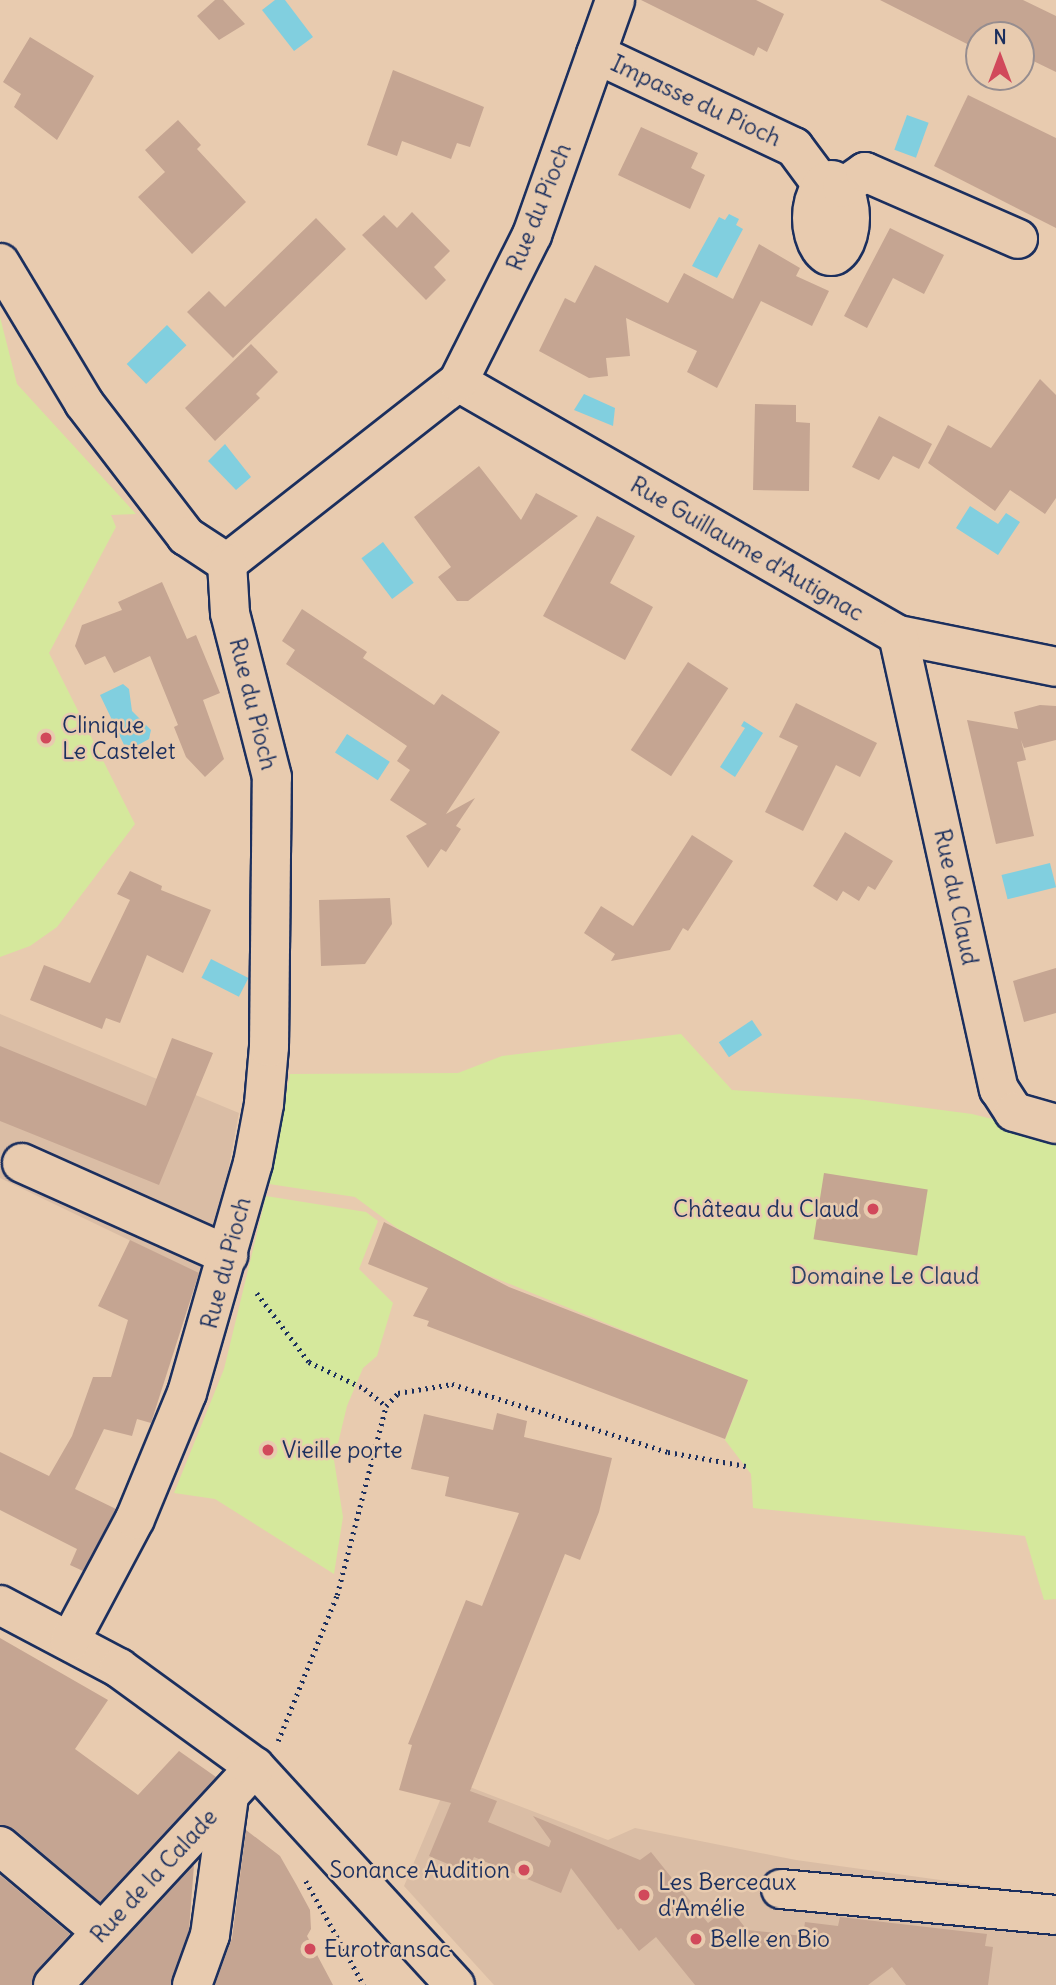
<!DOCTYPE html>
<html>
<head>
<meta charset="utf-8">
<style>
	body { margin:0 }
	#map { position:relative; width:1056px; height:1985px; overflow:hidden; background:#e8cbaf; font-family:Delius,sans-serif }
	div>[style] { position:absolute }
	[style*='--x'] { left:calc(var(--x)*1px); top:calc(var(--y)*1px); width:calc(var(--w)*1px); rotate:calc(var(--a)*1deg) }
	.built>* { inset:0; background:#dabda5 }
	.green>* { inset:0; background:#d5e89c }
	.water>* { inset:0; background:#81cfdf; transform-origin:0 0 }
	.building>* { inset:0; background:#c5a592; transform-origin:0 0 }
	.path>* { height:4.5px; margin-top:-2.25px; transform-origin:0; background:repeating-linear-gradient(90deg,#1b2f5e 0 2px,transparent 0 7px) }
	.roads { filter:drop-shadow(2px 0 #1b2f5e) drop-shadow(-2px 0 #1b2f5e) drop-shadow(0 2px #1b2f5e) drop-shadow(0 -2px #1b2f5e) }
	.minor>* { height:38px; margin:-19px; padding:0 19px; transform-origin:19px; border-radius:19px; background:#e8cbaf }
	.minor>.ring { margin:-19px; padding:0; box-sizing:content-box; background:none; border:38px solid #e8cbaf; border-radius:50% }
	.dots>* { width:19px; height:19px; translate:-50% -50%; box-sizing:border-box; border:4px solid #e8cbaf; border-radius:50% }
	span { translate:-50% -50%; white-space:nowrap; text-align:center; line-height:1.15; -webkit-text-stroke:5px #e8cbaf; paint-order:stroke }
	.street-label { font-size:23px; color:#1b2f5e }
	.poi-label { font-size:23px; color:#1b2f5e }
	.left { translate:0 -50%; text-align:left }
	.right { translate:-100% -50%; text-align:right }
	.park-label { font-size:23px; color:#2e4264 }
	.north { position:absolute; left:965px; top:21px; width:70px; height:70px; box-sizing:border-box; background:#e8cbaf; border:2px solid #968d8f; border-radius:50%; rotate:0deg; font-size:19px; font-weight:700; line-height:28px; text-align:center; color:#1b2f5e }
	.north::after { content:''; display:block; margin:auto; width:24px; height:32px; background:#d1495b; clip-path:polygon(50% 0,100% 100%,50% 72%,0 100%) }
</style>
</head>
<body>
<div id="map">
	<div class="built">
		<i style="clip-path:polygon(0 1014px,239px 1113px,208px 1278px,0 1178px)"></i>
		<i style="clip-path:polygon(449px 1779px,608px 1840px,635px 1828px,796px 1860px,1056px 1896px,1056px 1985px,494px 1985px,404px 1886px)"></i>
	</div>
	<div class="green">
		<i style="clip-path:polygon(0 317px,17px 384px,136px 514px,111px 515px,116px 527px,49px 653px,135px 824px,57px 927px,30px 946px,0 957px)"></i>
		<i style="clip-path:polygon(681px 1034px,732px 1090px,858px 1099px,972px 1114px,1056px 1135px,1056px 1599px,1044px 1600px,1025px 1536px,753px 1508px,751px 1474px,725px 1440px,748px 1381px,463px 1265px,397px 1228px,355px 1197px,269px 1184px,290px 1074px,458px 1073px,502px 1056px)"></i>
		<i style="clip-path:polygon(266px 1196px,366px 1212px,378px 1221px,359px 1269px,393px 1303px,377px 1356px,363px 1368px,347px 1406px,334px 1460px,343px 1517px,334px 1574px,215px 1499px,174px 1493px,224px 1369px)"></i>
	</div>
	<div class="water">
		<i style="clip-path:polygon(275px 0,285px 0,313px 37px,294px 51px,262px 10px)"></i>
		<i style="left:907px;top:115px;width:23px;height:37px;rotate:20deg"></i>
		<i style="clip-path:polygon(729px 214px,739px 219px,736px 225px,743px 229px,717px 278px,692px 266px,719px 217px,725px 220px)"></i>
		<i style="left:167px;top:325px;width:28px;height:56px;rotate:46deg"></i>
		<i style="clip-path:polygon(584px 394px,615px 408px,613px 426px,574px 410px)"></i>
		<i style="clip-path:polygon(225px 444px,251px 477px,236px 490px,208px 461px)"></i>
		<i style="clip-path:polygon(970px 506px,998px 524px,1006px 513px,1020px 522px,998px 555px,956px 528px)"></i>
		<i style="left:383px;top:542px;width:51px;height:27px;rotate:53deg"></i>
		<i style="clip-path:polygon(123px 684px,129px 689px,132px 711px,151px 730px,149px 739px,127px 751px,100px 695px)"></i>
		<i style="clip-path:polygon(744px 721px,763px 733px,735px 777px,720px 767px,745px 728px,741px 726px)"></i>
		<i style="left:347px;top:734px;width:51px;height:22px;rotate:33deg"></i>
		<i style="left:1050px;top:863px;width:25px;height:50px;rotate:76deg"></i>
		<i style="left:211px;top:959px;width:42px;height:21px;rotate:27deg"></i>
		<i style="left:752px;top:1020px;width:18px;height:40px;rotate:56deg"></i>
	</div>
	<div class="building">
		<i style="clip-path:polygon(215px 0,223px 0,245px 24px,219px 40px,197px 16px)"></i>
		<i style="clip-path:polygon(641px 0,756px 0,784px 14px,767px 52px,758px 47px,754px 56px)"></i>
		<i style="clip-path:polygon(880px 0,1023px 0,1056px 16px,1056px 72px,1021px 55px,1021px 35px,979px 35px,979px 50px)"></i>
		<i style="clip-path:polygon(30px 37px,94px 76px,57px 140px,14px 107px,21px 94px,3px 82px)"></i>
		<i style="clip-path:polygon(393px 70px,484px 107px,470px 147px,457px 143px,451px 159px,402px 141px,397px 156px,367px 145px)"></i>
		<i style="clip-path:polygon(968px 95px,1056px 138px,1056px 228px,934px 166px)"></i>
		<i style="clip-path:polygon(178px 120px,201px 145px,197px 149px,246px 202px,192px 254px,138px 197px,165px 172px,145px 150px)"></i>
		<i style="clip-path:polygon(641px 127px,698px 153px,691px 168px,705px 175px,690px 209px,618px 175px)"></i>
		<i style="clip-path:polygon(412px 212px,450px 251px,434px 267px,446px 280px,426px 300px,362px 235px,384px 215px,397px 228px)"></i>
		<i style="clip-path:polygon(316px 218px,346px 249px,233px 358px,187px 312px,209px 291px,225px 307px)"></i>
		<i style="clip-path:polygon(890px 228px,944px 255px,924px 294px,893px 278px,867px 328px,844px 316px)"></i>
		<i style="clip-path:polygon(759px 244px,800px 268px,796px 276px,829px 291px,812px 326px,761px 301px,717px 388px,687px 372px,697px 351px,626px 318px,630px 356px,606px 358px,608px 376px,589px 378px,539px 351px,565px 298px,575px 303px,595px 265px,668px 303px,684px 273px,733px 299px)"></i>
		<i style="clip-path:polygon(251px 344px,278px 372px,256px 394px,260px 398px,215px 441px,185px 408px)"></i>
		<i style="clip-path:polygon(1040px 379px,1056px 395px,1056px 498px,1045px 514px,1010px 490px,995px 511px,928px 463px,948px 425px,991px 448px)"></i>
		<i style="clip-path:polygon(755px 404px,796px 405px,796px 422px,810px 423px,809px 491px,753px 490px)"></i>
		<i style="clip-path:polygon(879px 416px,932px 444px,919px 469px,893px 456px,879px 480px,852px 467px)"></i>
		<i style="clip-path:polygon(479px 466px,521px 520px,536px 493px,578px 516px,468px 601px,457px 601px,438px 577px,451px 567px,414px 517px)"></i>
		<i style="clip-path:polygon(597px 516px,635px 536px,610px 583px,653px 607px,625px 660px,543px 616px)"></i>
		<i style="clip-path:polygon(162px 582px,187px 639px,196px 635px,220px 693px,203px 700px,224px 759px,205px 777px,186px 757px,174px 727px,178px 725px,150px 656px,114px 673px,105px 656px,85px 665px,75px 646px,82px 625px,122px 610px,118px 602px)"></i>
		<i style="clip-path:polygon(302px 609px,367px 652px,363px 658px,434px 705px,442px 694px,500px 732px,446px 814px,475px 798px,456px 826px,461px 829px,446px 852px,441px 849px,428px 868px,406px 836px,427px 824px,390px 800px,410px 770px,397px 761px,407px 746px,286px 664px,295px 650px,282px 641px)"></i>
		<i style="left:688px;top:662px;width:48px;height:105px;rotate:33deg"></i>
		<i style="clip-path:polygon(796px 703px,877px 743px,860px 777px,836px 765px,803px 831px,765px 812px,798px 746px,779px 737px)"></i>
		<i style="clip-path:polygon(1040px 705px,1056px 706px,1056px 740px,1024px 748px,1021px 740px,1026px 760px,1017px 762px,1034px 836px,996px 844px,967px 720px,1018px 729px,1014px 712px)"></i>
		<i style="clip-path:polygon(845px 832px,893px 861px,875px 890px,868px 886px,859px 901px,843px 891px,837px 901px,813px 886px)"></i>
		<i style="clip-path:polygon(692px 835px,733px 861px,688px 931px,683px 928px,670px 950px,611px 961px,615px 954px,584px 933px,601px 906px,633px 926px)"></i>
		<i style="clip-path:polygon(130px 871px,162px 886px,161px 890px,211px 910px,183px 973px,147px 955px,120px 1023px,106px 1018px,102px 1029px,30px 1000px,44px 965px,90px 983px,130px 900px,117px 894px)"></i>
		<i style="clip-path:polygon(390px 898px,392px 924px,365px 964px,321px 966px,319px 900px)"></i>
		<i style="clip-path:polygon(1056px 968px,1056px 1013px,1024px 1022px,1013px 981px)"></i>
		<i style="clip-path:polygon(172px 1038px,213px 1053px,159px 1185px,0 1121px,0 1046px,146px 1106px)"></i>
		<i style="left:824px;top:1173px;width:105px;height:67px;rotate:9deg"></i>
		<i style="clip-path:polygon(384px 1222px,509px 1287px,748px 1380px,725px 1439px,427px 1326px,429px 1321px,413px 1316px,428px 1288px,368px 1264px)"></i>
		<i style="clip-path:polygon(130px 1240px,199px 1273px,151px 1423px,137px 1419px,132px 1436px,104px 1429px,75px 1489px,116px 1509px,83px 1571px,70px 1565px,77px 1549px,0 1510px,0 1452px,49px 1476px,72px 1436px,93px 1377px,111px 1377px,128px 1320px,98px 1306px)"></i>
		<i style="clip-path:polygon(497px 1413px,527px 1421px,524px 1437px,612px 1458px,599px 1512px,580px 1560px,565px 1554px,470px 1791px,497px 1801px,488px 1822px,549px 1847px,551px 1841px,533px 1816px,640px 1860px,651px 1852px,708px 1923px,729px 1907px,747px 1930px,803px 1936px,805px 1922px,838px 1926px,840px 1917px,987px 1934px,985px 1946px,993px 1947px,988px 1985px,906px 1985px,892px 1967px,868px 1985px,695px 1985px,656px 1937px,639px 1951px,621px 1928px,618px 1930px,571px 1868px,561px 1893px,474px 1857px,467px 1872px,429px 1856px,451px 1803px,399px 1790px,412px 1745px,408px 1744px,466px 1600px,482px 1606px,519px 1513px,445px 1496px,449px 1477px,411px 1469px,424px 1414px,493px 1430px)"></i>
		<i style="clip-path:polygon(0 1638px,108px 1700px,75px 1749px,138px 1795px,179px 1751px,216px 1777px,100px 1902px,14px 1829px,0 1825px)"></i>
		<i style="clip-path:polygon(246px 1830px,280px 1856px,296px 1884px,310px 1910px,311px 1929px,307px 1936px,333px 1985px,215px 1985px,232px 1938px)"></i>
		<i style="clip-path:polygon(194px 1865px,189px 1930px,171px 1985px,83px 1985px)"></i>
		<i style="clip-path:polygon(0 1875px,70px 1934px,37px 1970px,32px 1985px,0 1985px)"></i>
	</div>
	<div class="path">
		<i style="--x:257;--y:1293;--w:86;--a:53"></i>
		<i style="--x:309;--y:1362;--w:62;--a:25.7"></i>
		<i style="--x:365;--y:1389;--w:27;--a:39"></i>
		<i style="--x:278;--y:1741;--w:157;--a:-68"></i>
		<i style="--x:337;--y:1595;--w:195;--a:-75.5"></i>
		<i style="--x:386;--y:1406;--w:18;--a:-47"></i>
		<i style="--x:398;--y:1393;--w:55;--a:-9.5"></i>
		<i style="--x:452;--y:1384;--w:226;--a:17.5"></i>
		<i style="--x:668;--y:1452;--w:79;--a:10.2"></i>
		<i style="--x:306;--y:1881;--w:119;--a:60.9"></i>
	</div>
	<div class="roads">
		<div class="minor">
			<i style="--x:596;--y:54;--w:219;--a:25.2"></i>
			<i style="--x:794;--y:147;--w:44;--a:53.4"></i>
			<i class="ring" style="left:812px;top:180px;width:-6px;height:-6px"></i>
			<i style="--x:842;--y:188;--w:28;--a:-35"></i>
			<i style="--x:865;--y:172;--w:167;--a:23.6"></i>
			<i style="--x:0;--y:263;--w:163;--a:59"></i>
			<i style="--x:84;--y:403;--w:168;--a:52.5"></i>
			<i style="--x:186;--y:536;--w:49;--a:33.4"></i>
			<i style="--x:458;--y:382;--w:508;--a:29.9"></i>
			<i style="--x:898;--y:635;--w:161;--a:11.4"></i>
			<i style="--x:227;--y:563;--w:293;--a:-38.1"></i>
			<i style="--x:458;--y:382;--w:165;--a:-63.3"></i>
			<i style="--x:532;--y:235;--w:249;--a:-70.5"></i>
			<i style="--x:898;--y:635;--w:465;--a:77.5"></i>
			<i style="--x:999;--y:1089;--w:27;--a:57"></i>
			<i style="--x:1014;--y:1112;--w:44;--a:15.9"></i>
			<i style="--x:22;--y:1163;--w:226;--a:24.1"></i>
			<i style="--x:0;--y:1605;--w:135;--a:27.9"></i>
			<i style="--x:119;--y:1668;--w:168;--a:36.1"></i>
			<i style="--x:255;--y:1767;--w:296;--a:47.5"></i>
			<i style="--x:70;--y:1641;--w:138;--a:-62"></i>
			<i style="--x:135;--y:1519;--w:136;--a:-67.6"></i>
			<i style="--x:187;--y:1393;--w:239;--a:-74"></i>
			<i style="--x:253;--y:1163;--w:60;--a:-79.4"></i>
			<i style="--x:264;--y:1104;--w:57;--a:-85"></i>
			<i style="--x:269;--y:1047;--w:270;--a:-89.4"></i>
			<i style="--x:272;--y:777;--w:169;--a:-104.4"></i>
			<i style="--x:230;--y:613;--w:50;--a:-93.4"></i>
			<i style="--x:0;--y:1846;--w:133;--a:40.1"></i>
			<i style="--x:781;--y:1889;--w:276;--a:5.4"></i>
			<i style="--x:53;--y:1985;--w:297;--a:-47.2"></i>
			<i style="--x:192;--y:1985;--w:53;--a:-70.2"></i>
			<i style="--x:210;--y:1935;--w:140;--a:-82.2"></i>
		</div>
	</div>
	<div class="dots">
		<i style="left:46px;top:738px;background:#d1495b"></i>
		<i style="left:873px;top:1209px;background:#d1495b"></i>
		<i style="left:268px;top:1450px;background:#d1495b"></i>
		<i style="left:524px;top:1870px;background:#d1495b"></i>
		<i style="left:644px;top:1895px;background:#d1495b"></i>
		<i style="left:696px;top:1939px;background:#d1495b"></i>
		<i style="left:310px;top:1949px;background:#d1495b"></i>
	</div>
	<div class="street-label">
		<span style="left:696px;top:101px;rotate:25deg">Impasse du Pioch</span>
		<span style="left:539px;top:207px;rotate:-68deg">Rue du Pioch</span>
		<span style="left:747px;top:549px;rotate:30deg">Rue Guillaume d'Autignac</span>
		<span style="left:253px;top:704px;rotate:76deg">Rue du Pioch</span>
		<span style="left:956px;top:897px;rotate:78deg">Rue du Claud</span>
		<span style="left:226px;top:1263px;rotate:-75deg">Rue du Pioch</span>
		<span style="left:154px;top:1876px;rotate:-47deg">Rue de la Calade</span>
	</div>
	<div class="poi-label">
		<span class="left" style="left:62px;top:738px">Clinique<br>Le Castelet</span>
		<span class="right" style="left:859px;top:1209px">Château du Claud</span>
		<span class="left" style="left:282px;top:1450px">Vieille porte</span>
		<span class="right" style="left:510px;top:1870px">Sonance Audition</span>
		<span class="left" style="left:658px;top:1895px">Les Berceaux<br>d'Amélie</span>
		<span class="left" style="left:710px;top:1939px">Belle en Bio</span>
		<span class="left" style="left:324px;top:1949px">Eurotransac</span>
	</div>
	<div class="park-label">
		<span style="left:885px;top:1276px">Domaine Le Claud</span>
	</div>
	<div class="north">N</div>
</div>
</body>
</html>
